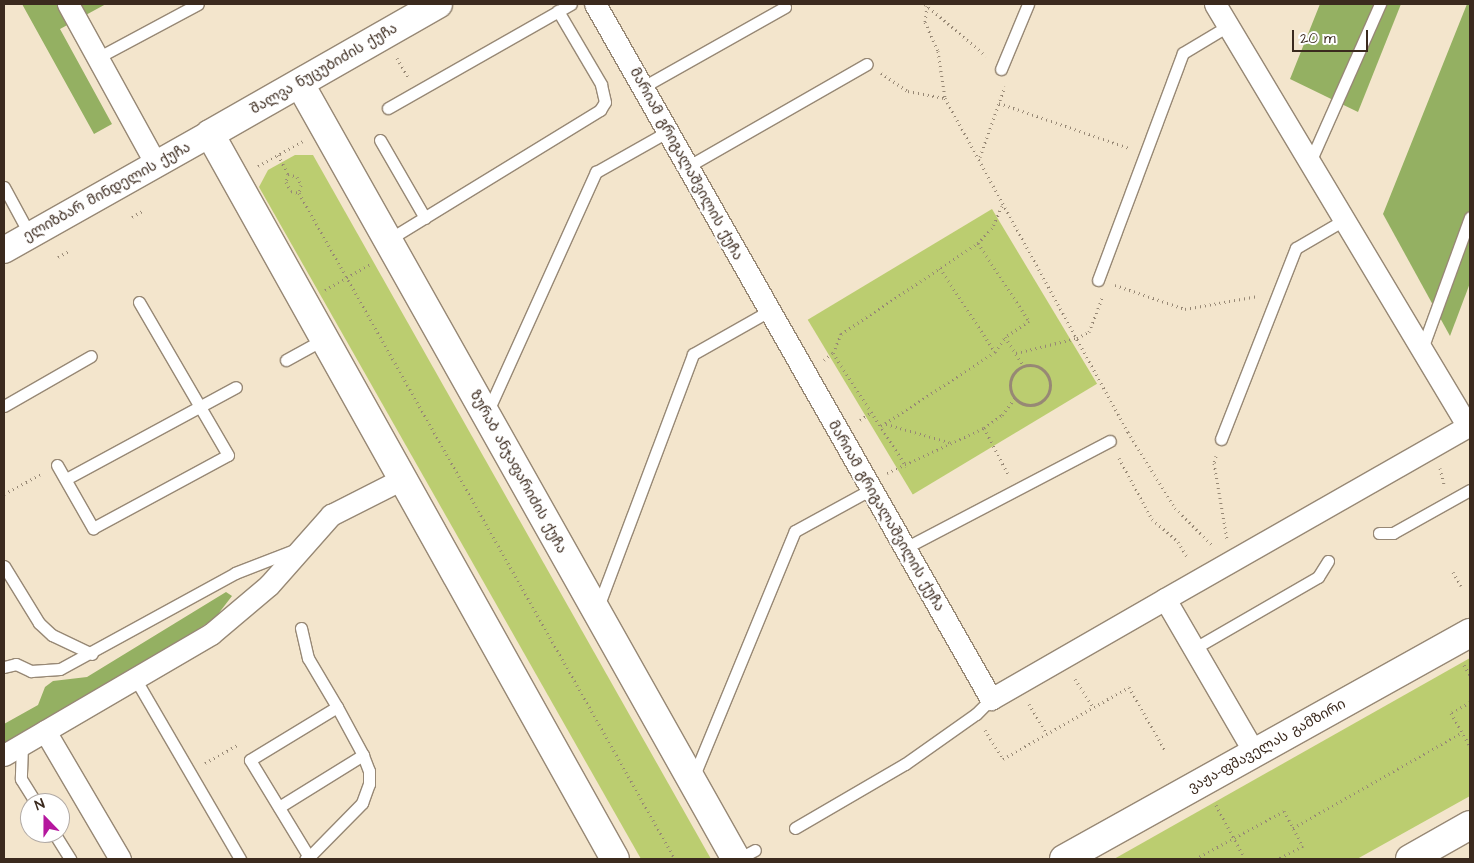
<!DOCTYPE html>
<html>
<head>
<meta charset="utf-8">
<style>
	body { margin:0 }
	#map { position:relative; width:1474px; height:863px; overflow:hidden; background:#f3e5cc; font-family:"Architects Daughter","Noto Sans Georgian",sans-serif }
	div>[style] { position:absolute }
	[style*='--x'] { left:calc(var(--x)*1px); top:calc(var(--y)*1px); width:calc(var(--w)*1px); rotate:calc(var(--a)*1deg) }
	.green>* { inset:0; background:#bbcd70; transform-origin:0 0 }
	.forest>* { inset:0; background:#94b062 }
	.path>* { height:3px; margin-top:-1.5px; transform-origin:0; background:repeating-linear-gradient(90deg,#978875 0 1px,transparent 0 5px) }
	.path>.ring { margin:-1.5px; padding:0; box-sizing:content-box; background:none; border:3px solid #978875; border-radius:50% }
	.roads { filter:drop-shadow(1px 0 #978875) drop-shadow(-1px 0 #978875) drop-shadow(0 1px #978875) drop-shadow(0 -1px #978875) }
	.service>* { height:11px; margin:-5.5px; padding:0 5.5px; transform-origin:5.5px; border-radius:5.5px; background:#fff }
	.minor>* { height:21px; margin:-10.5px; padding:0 10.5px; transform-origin:10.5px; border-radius:10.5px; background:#fff }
	.tertiary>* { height:26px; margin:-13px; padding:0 13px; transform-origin:13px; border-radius:13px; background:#fff }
	.secondary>* { height:28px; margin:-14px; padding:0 14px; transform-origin:14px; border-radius:14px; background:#fff }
	.primary>* { height:28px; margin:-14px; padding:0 14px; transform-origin:14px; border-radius:14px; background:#fff }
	span { translate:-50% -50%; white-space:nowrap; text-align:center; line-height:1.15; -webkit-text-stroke:5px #fff; paint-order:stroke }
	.street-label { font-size:14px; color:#3b2a1e }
	.frame { position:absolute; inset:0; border:5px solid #3b2a1e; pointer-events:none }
	.north { position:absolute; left:20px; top:793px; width:50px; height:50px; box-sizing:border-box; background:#fff; border:1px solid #b1aaa5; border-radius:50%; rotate:338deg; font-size:14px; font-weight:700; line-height:20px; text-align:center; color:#3b2a1e }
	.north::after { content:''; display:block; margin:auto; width:18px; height:22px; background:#b5179e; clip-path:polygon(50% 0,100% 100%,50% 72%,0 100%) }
	.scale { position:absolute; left:1292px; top:30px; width:76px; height:22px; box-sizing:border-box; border:2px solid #3b2a1e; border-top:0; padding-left:6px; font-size:15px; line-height:18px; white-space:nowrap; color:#3b2a1e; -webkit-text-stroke:4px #fff; paint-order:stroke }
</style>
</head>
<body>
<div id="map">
	<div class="green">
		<i style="clip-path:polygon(295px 155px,313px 155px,711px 859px,641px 859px,259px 187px,268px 170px)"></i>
		<i style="left:992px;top:209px;width:204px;height:215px;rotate:59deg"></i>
		<i style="clip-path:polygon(1470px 658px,1470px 796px,1357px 859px,1114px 859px)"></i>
	</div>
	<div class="forest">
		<i style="clip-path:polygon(22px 4px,106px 4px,60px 29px,112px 124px,94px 134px)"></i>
		<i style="clip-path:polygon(1320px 4px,1401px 4px,1358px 112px,1290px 79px)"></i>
		<i style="clip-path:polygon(1467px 4px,1470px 4px,1470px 283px,1450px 336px,1383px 214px)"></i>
		<i style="clip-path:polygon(226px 592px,232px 596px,215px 618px,162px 653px,4px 743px,4px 724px,38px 705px,45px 687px,53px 681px,87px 677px)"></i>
	</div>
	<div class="path">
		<i style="--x:925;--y:4;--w:80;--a:40.4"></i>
		<i style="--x:927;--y:6;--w:16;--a:97"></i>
		<i style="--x:925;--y:22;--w:32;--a:66"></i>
		<i style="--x:938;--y:51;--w:48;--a:81.5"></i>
		<i style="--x:945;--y:98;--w:381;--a:61.3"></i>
		<i style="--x:1128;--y:432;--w:89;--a:58.3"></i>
		<i style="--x:1175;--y:508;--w:54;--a:45"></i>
		<i style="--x:397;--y:58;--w:22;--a:60"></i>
		<i style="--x:881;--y:73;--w:32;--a:34"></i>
		<i style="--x:908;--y:91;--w:38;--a:11"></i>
		<i style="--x:999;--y:103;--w:138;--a:19.1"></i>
		<i style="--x:278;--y:155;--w:21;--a:62"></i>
		<i style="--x:288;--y:174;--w:8;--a:104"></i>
		<i style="--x:286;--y:182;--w:10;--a:61"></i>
		<i style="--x:291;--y:191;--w:8;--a:14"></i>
		<i style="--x:299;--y:193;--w:765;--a:60.55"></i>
		<i style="--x:980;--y:157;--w:75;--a:-70.6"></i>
		<i style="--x:258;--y:166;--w:51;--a:-29.1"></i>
		<i style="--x:288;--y:174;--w:9;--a:18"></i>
		<i style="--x:297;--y:177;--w:9;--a:63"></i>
		<i style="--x:301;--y:185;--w:8;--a:104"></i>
		<i style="--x:1002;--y:206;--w:24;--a:114"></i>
		<i style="--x:992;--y:228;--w:21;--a:133"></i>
		<i style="--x:978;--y:243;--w:93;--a:56.8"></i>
		<i style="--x:1029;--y:321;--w:29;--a:146"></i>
		<i style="--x:1005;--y:337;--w:35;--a:57"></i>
		<i style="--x:132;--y:217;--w:14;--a:-30"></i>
		<i style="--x:58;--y:257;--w:13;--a:-29"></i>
		<i style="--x:940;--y:268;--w:100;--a:56.8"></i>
		<i style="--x:1115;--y:285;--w:74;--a:18.9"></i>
		<i style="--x:1185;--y:309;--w:74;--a:-10.1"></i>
		<i style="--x:325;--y:290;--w:54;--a:-29.9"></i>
		<i style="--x:833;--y:353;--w:135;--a:57.1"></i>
		<i style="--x:1016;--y:353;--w:63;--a:-13.8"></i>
		<i style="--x:1077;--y:338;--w:13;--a:-27"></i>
		<i style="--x:1089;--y:332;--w:39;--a:-69"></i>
		<i style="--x:824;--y:360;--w:11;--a:-38"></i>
		<i style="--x:833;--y:353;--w:21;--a:-67"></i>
		<i style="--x:841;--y:334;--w:164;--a:-33.6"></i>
		<i class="ring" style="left:1010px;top:365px;width:37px;height:37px"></i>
		<i style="--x:860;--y:420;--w:14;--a:-34"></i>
		<i style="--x:886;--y:424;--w:69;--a:16.1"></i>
		<i style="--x:881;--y:426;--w:136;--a:-33"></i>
		<i style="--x:995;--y:352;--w:18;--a:-56"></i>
		<i style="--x:984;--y:428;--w:52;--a:62.4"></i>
		<i style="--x:1216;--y:456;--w:7;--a:106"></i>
		<i style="--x:1214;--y:463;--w:77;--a:80.3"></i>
		<i style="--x:1119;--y:458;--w:69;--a:61.6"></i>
		<i style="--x:1152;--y:519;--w:35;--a:41"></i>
		<i style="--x:1178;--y:542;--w:19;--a:58"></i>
		<i style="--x:1440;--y:468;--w:16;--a:76"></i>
		<i style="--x:887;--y:473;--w:107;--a:-24.9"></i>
		<i style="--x:984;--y:428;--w:22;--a:-36"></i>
		<i style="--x:1002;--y:415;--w:21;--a:-53"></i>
		<i style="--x:4;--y:494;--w:42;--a:-28.4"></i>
		<i style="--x:1453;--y:572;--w:16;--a:60"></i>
		<i style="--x:1464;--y:665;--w:12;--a:59"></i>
		<i style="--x:1075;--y:679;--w:33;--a:57"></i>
		<i style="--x:1470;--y:702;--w:22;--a:150"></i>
		<i style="--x:1451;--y:713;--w:38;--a:60"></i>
		<i style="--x:1029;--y:704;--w:35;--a:59"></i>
		<i style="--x:985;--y:730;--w:34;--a:58"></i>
		<i style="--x:1003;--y:759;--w:145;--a:-29.7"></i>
		<i style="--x:1129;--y:687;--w:73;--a:60.3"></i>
		<i style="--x:205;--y:763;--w:37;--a:-29"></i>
		<i style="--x:1216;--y:805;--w:61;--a:61.8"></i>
		<i style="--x:1293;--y:828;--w:195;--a:-29.5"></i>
		<i style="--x:1195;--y:859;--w:101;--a:-28.3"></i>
		<i style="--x:1284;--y:811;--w:40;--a:62"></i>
		<i style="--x:1303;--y:846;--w:28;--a:153"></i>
	</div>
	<div class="roads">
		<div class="service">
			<i style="--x:99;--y:57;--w:112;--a:-28.2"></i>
			<i style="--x:1001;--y:69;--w:70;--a:-67.4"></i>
			<i style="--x:643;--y:87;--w:163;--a:-29.4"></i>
			<i style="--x:388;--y:108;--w:210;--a:-29.6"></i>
			<i style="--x:380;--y:140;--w:90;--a:60"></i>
			<i style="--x:1310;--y:162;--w:173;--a:-66.1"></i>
			<i style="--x:687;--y:167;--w:207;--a:-29.8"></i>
			<i style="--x:4;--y:187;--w:55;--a:61.6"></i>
			<i style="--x:388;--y:240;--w:249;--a:-31.5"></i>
			<i style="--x:600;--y:110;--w:9;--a:-58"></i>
			<i style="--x:605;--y:102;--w:18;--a:-103"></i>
			<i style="--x:601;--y:84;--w:85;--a:-120.5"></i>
			<i style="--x:1098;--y:280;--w:242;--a:-69.5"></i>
			<i style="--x:1183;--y:53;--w:52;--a:-31"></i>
			<i style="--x:1422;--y:349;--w:140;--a:-70"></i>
			<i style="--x:286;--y:360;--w:43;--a:-28.9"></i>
			<i style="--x:4;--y:406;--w:100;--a:-29.9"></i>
			<i style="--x:487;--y:413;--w:265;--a:-65.7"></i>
			<i style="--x:596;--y:172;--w:81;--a:-29.4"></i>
			<i style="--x:1221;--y:439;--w:205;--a:-68.6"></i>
			<i style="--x:1296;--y:248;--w:56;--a:-30.3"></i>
			<i style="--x:57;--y:465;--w:73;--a:60.3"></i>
			<i style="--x:93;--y:528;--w:153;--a:-28.4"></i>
			<i style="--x:228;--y:455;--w:177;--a:-120.2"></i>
			<i style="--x:66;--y:479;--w:193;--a:-28.4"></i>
			<i style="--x:1379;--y:533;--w:14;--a:0"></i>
			<i style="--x:1393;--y:533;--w:88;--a:-29.2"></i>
			<i style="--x:905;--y:548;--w:231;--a:-27.6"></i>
			<i style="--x:4;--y:566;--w:67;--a:58.4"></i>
			<i style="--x:39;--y:623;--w:18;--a:43"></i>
			<i style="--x:52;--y:635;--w:44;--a:25.4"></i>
			<i style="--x:598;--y:607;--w:270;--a:-69.4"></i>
			<i style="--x:693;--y:354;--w:87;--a:-29.5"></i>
			<i style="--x:301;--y:628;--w:31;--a:77"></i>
			<i style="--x:308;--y:658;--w:57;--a:59.4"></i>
			<i style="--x:337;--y:707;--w:102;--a:148.7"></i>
			<i style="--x:250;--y:760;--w:114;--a:58.7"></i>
			<i style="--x:309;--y:857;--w:4;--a:153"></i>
			<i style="--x:1195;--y:648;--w:142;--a:-30"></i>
			<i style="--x:1318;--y:577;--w:19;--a:-58"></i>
			<i style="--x:4;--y:667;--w:12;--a:-14"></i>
			<i style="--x:16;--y:664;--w:17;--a:25"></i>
			<i style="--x:31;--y:671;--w:29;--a:-4"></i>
			<i style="--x:60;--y:669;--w:200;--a:-28.7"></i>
			<i style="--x:235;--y:573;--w:66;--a:-21.2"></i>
			<i style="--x:136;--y:680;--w:207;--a:59.8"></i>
			<i style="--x:22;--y:745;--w:34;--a:92"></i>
			<i style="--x:21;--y:779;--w:28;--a:58"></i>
			<i style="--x:693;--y:778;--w:267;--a:-67.6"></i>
			<i style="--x:795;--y:531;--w:85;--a:-28.7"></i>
			<i style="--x:279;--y:807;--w:99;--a:-31.8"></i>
			<i style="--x:795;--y:828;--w:127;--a:-30.2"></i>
			<i style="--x:905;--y:764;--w:87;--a:-35.2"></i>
			<i style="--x:976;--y:714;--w:21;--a:-45"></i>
			<i style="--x:54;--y:833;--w:31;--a:58"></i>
			<i style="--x:309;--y:857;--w:76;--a:-45.5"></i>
			<i style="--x:362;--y:803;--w:20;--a:-70"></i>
			<i style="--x:369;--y:784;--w:13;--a:-90"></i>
			<i style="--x:369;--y:771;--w:17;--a:-111"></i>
			<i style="--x:363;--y:755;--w:55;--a:-118.4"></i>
			<i style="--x:738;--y:859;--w:19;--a:-28"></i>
		</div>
		<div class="minor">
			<i style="--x:68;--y:4;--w:183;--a:61.2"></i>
			<i style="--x:595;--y:4;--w:800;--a:60.33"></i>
			<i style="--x:991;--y:699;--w:201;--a:-29.9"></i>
			<i style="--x:1165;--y:599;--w:177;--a:59.8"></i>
			<i style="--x:1215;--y:4;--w:492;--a:59.1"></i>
			<i style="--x:1165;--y:599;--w:351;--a:-29.7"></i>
			<i style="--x:45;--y:731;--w:148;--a:59.6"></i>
			<i style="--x:4;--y:755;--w:240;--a:-30.3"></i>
			<i style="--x:211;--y:634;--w:76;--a:-40.2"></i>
			<i style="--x:269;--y:585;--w:94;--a:-48.5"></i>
			<i style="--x:331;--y:515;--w:80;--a:-26.9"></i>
		</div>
		<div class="tertiary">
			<i style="--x:4;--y:250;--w:236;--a:-29.4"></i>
		</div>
		<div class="secondary">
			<i style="--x:438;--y:4;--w:262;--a:150.3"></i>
			<i style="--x:210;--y:134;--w:830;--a:60.81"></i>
			<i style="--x:300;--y:84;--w:889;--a:60.64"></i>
		</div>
		<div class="primary">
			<i style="--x:1064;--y:859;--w:465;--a:-29.1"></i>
			<i style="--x:1410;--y:859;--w:69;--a:-29.5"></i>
		</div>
	</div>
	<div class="street-label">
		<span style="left:324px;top:69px;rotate:-30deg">შალვა ნუცუბიძის ქუჩა</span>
		<span style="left:686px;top:164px;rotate:61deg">მარიამ გრიგალაშვილის ქუჩა</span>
		<span style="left:107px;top:192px;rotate:-29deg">ელიზბარ მინდელის ქუჩა</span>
		<span style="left:518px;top:472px;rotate:61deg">ზურაბ ანჯაფარიძის ქუჩა</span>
		<span style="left:886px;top:516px;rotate:60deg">მარიამ გრიგალაშვილის ქუჩა</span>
		<span style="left:1267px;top:746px;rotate:-29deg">ვაჟა-ფშაველას გამზირი</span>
	</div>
	<div class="frame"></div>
	<div class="north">N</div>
	<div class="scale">20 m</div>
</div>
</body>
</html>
